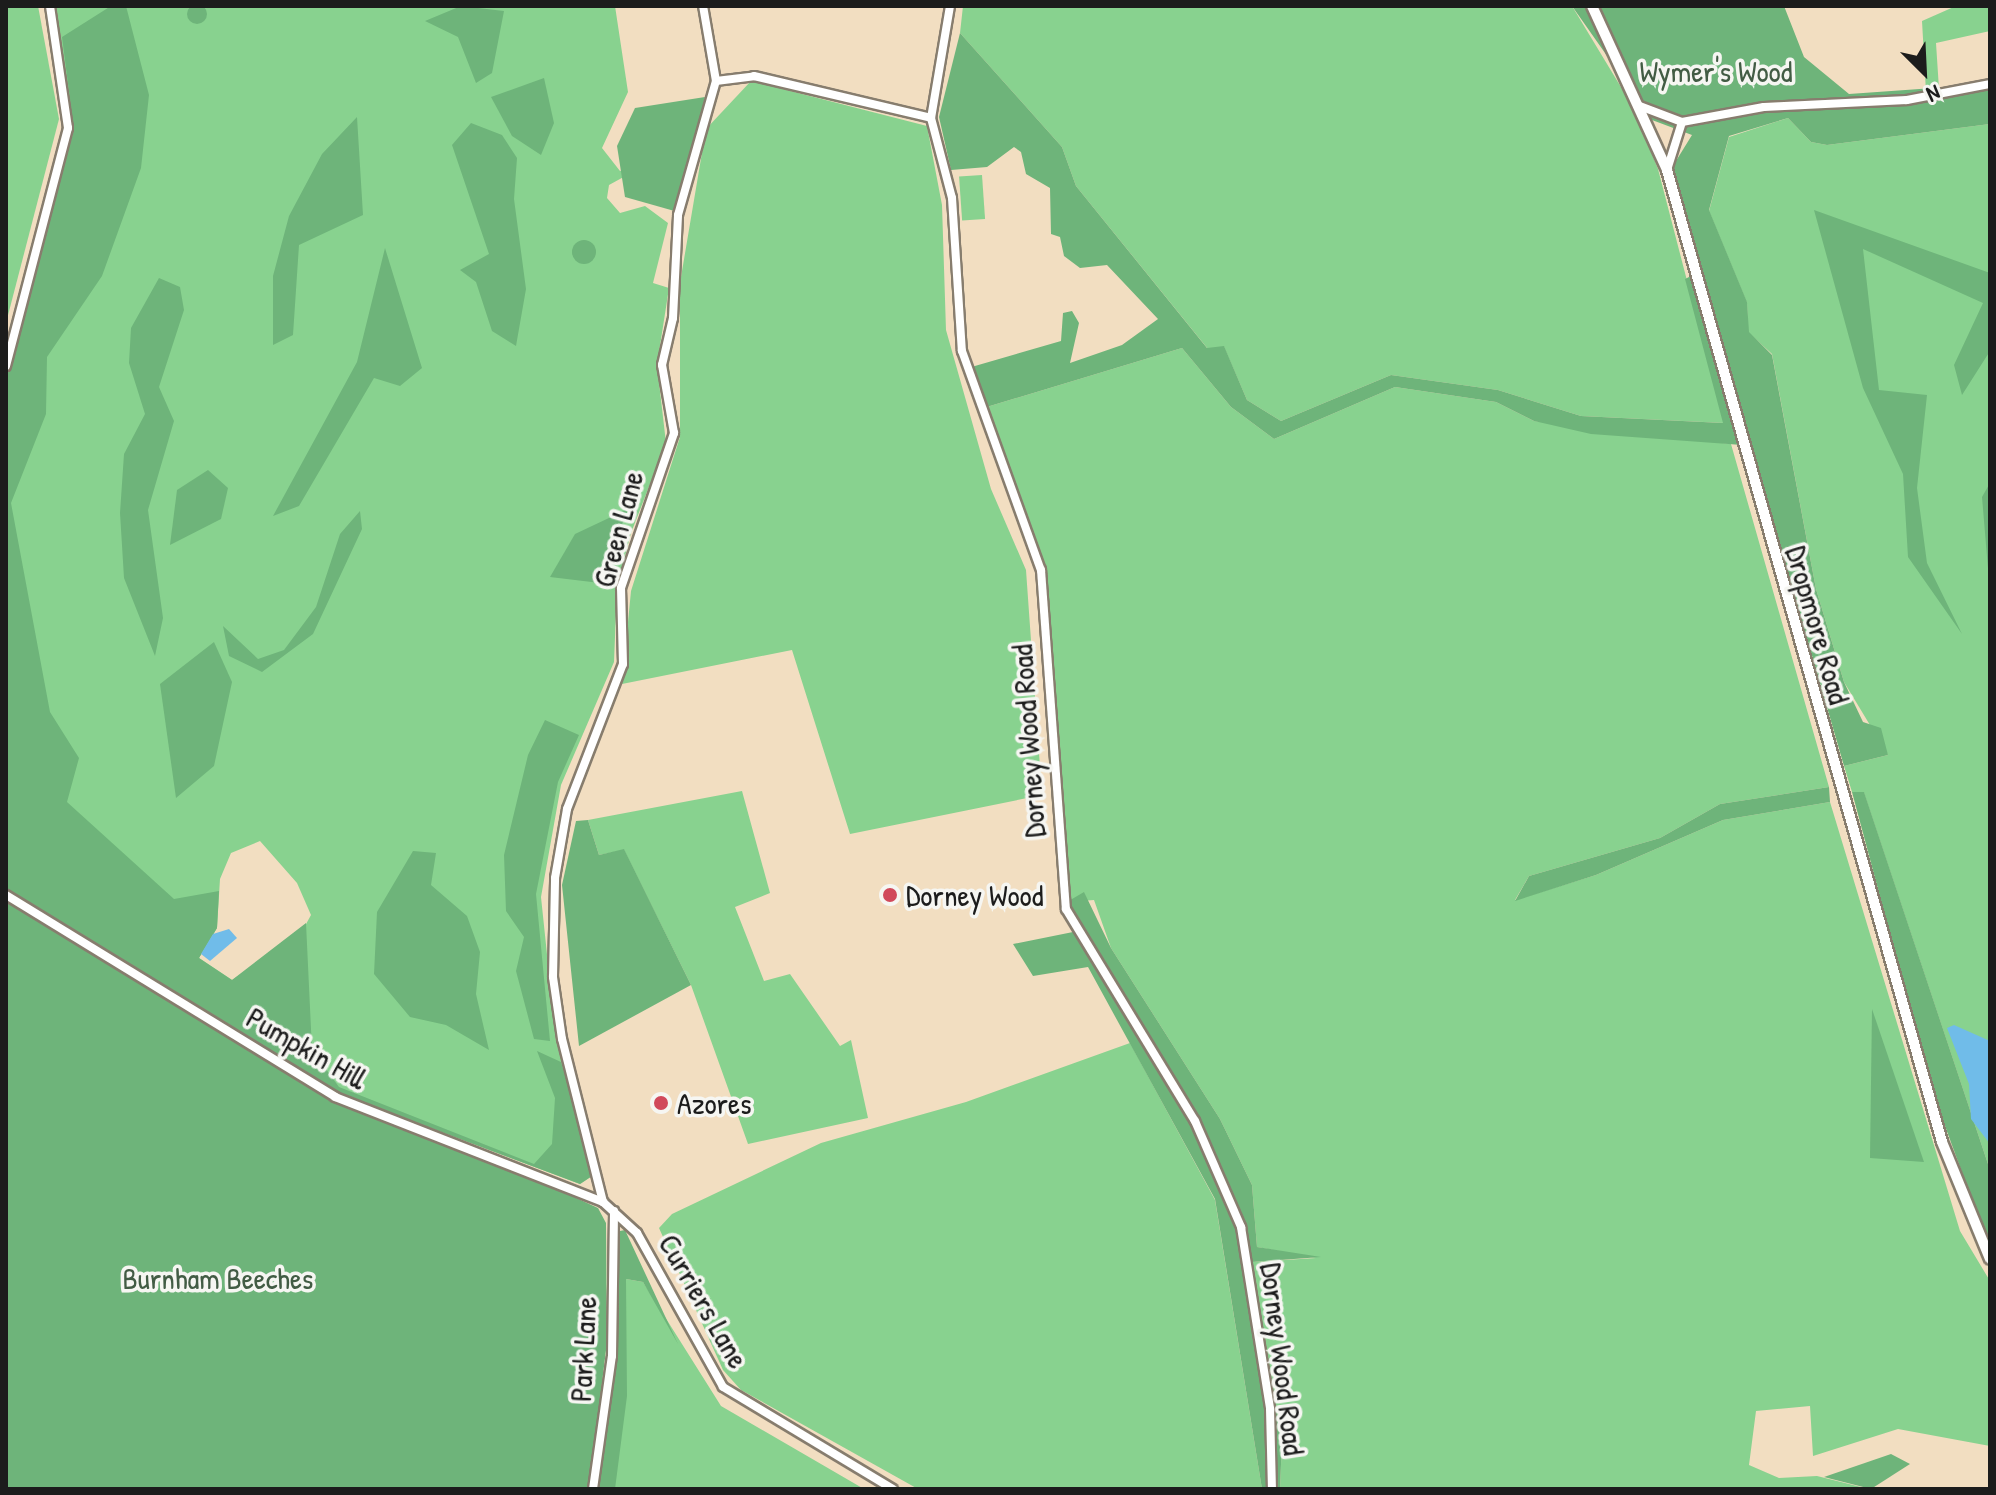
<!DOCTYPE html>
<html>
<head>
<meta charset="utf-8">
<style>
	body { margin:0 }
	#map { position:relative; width:1996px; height:1495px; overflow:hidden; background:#f2dec1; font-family:"Patrick Hand",sans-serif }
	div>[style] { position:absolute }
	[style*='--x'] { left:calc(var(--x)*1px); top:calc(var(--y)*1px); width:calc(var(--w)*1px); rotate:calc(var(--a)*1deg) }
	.green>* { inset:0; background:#88d28f; transform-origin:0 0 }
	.forest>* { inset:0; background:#6eb47a }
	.round { border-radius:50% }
	.water>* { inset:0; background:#70bce9 }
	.roads { filter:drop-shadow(2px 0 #877d6e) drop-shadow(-2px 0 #877d6e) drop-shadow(0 2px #877d6e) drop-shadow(0 -2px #877d6e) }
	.minor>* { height:8px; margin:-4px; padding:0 4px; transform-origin:4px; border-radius:4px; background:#fff }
	.tertiary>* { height:10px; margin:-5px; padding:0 5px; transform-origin:5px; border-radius:5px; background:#fff }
	.dots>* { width:22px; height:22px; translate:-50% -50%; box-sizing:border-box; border:4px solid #f6f6f2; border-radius:50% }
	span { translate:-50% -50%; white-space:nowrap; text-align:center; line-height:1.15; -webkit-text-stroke:7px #f6f6f2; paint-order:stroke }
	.park-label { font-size:30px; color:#425c44 }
	.street-label { font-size:30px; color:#1c1c1c }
	.poi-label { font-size:30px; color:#1c1c1c }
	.left { translate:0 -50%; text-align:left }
	.frame { position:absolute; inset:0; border:8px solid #1c1c1c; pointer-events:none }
	.north { position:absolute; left:1884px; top:32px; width:80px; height:80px; -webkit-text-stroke:6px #f6f6f2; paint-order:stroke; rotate:156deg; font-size:22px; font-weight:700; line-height:32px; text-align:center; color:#1c1c1c }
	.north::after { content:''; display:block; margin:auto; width:28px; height:36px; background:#1c1c1c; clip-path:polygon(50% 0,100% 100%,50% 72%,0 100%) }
</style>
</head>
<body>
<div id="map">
	<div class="green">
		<i style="clip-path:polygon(6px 6px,38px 6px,59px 119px,6px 323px)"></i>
		<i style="clip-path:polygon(evenodd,56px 6px,615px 6px,628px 92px,602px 148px,620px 171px,640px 168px,609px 185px,607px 198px,620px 213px,645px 206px,668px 223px,653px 283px,669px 288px,657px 365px,666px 443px,631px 533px,617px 587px,614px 662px,561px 785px,541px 897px,556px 1040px,592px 1164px,592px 1176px,580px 1184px,330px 1090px,6px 891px,6px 370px,74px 130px,56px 6px,260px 841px,297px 883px,311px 915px,300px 935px,232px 980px,199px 958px,217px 928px,220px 879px,231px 853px,260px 841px)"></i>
		<i style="clip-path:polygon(963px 6px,1572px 6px,1633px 107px,1658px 169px,1724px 423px,1581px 416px,1498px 390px,1391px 375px,1281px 421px,1247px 400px,1224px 347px,1208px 349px,1076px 186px,1062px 147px,960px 33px)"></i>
		<i style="clip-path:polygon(1956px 6px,1990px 6px,1990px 31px,1936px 43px,1939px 89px,1926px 92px,1922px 21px)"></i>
		<i style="clip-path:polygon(751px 81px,927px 126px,942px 205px,946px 330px,991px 489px,1026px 570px,1042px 795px,850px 834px,792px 650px,622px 684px,631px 591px,680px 437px,680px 283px,706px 129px)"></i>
		<i style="clip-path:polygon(1788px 118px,1811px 142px,1827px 145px,1990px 124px,1990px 1170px,1864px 793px,1852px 792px,1844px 766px,1888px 755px,1844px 682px,1816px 589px,1772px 354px,1748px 332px,1747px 303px,1709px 211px,1729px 137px)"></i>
		<i style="left:982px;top:175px;width:44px;height:23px;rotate:86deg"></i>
		<i style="clip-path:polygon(1182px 348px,1231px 407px,1274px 439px,1395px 387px,1496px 402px,1534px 421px,1731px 444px,1829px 787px,1720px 804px,1660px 838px,1529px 876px,1515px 900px,1596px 875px,1723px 820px,1830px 802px,1960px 1231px,1990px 1281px,1990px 1446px,1898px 1429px,1813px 1456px,1810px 1406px,1756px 1411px,1749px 1465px,1779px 1478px,1817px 1476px,1869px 1489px,1280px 1489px,1282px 1440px,1252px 1262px,1316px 1258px,1257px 1247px,1252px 1185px,1220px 1119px,1111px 948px,1094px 900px,1067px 902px,1041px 570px,980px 409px)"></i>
		<i style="clip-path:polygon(742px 791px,770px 893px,735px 907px,764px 981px,790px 974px,840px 1046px,851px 1040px,868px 1118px,748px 1144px,691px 985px,624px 850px,599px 855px,588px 820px)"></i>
		<i style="clip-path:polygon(1130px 1043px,1215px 1200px,1262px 1489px,918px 1489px,741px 1390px,723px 1370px,659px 1228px,672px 1214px,821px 1143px,966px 1102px)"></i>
		<i style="clip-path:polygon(621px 1231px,626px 1279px,643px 1282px,721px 1406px,864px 1489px,596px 1489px,613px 1376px)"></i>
	</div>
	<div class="forest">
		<i class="round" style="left:187px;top:4px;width:20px;height:20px"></i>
		<i style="clip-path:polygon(111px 6px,126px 6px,149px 95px,141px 168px,102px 276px,47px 357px,46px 414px,11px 503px,50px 712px,79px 758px,67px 802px,174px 899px,219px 891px,217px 928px,199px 958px,232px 980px,306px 923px,312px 1050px,339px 1087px,534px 1164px,552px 1144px,555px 1098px,537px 1051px,561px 1062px,592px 1164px,592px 1176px,580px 1184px,330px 1090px,6px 891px,6px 370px,74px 130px,62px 37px)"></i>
		<i style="clip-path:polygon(461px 6px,504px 11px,492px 73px,476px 83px,458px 37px,425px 21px)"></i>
		<i style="clip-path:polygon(1572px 6px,1784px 6px,1804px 57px,1849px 94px,1990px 84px,1990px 124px,1827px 145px,1811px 142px,1788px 118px,1729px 136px,1709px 210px,1747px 302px,1749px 332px,1772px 355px,1816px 589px,1844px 682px,1863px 722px,1881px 728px,1888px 755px,1844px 766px,1671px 169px,1692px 135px,1652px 120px)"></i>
		<i style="clip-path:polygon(960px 33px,1062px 147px,1076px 186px,1207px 348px,1224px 346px,1247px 400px,1281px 421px,1391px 375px,1498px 390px,1581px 416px,1723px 423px,1685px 279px,1691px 276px,1742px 445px,1591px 434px,1534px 421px,1496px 402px,1395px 387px,1274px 439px,1231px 407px,1182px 348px,980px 409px,968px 368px,1061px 341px,1063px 313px,1072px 311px,1079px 323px,1070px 363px,1122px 345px,1158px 319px,1107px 265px,1080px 268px,1064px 256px,1060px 237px,1051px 234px,1050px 188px,1026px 174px,1021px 152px,1014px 147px,987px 167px,951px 170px,939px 117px)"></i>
		<i style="clip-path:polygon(544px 78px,554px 123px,541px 155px,512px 136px,491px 97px)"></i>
		<i style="clip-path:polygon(705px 97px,678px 212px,625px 197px,617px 146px,635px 108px)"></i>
		<i style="clip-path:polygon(357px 117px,363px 215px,299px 245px,293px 335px,273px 345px,273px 276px,289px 216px,322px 154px)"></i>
		<i style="clip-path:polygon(471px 123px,502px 135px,517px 158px,514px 199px,526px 289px,516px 346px,492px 331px,476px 282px,460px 270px,489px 254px,452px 145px)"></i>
		<i style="clip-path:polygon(1814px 210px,1990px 273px,1990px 351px,1962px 395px,1954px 365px,1983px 303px,1863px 249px,1879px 390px,1927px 395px,1917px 488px,1927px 563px,1962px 634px,1908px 557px,1903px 474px,1863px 388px)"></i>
		<i class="round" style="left:572px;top:240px;width:24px;height:24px"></i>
		<i style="clip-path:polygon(385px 248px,422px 368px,400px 386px,374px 378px,299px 506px,273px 516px,357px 362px)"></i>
		<i style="clip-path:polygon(159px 278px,180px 287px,184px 310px,159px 387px,174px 421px,148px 510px,163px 618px,155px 656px,124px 578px,120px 513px,124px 454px,145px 414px,129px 363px,131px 328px)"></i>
		<i style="clip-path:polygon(208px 470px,228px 488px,221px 519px,170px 545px,177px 490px)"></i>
		<i style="clip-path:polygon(1990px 483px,1990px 592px,1982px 497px)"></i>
		<i style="clip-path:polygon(628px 509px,600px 583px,550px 577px,575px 534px)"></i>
		<i style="clip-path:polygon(360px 511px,362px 529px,313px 634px,262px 672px,229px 656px,223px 626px,258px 659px,284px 650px,316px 607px,340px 534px)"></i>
		<i style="clip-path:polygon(214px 642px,232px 682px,214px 766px,176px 798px,160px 684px)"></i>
		<i style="clip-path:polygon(545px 720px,579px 735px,558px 782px,536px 894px,550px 1041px,534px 1039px,516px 971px,524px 937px,506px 911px,504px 855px,528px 755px)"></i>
		<i style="clip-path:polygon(1829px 787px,1830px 802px,1723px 820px,1596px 875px,1515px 901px,1529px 876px,1660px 838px,1720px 804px)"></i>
		<i style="clip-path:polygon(1852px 792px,1864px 792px,1990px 1170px,1990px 1248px,1932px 1091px)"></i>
		<i style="clip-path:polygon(588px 820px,599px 855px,624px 849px,691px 985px,579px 1046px,562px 885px,576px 821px)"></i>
		<i style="clip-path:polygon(413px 851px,436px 853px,431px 885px,467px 916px,480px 952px,476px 994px,489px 1050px,446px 1025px,410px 1017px,374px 974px,377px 912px)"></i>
		<i style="clip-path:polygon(1084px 892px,1111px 948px,1220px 1119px,1252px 1185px,1257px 1247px,1321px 1257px,1252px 1262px,1282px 1440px,1280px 1489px,1262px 1489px,1215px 1199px,1088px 967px,1033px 976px,1013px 944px,1073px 932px,1067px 902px)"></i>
		<i style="clip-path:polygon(6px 900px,340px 1103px,465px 1147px,598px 1208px,606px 1223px,607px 1342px,589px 1489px,6px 1489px)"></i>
		<i style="clip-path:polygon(1872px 1009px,1924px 1162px,1870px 1158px)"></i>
		<i style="clip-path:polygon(625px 1230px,678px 1344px,643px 1282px,626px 1279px,627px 1396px,615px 1489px,596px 1489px,613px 1376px,615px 1232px)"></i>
		<i style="clip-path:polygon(1891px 1454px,1910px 1464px,1871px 1489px,1824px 1477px)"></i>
	</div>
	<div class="water">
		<i style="clip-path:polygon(229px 929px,237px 938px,210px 961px,201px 954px,213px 934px)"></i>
		<i style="clip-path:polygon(1954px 1025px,1990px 1041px,1990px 1144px,1971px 1119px,1969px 1084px,1947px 1028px)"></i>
	</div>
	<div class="roads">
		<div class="minor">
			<i style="--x:950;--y:6;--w:114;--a:99.6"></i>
			<i style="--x:931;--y:118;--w:83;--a:75.3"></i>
			<i style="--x:952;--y:198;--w:153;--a:86.3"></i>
			<i style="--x:962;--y:351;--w:233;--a:70.2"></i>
			<i style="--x:1041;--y:570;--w:340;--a:85.8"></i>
			<i style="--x:1066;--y:909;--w:248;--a:58.7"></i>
			<i style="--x:1195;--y:1121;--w:116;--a:66.5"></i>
			<i style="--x:1241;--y:1227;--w:184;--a:80.9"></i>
			<i style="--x:1270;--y:1409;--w:80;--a:88.6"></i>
			<i style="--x:716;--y:81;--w:38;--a:-7"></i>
			<i style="--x:754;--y:76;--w:182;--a:13.3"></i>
			<i style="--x:1637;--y:105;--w:48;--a:20.7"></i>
			<i style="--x:1667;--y:170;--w:50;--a:-72.6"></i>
			<i style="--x:1682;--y:122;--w:83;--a:-10.4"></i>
			<i style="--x:1764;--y:107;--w:143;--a:-2.8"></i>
			<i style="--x:1907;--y:100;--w:85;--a:-10.9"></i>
			<i style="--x:6;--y:366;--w:246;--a:-75.4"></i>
			<i style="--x:68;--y:128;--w:123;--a:-98.4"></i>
			<i style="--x:6;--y:895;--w:386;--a:31.5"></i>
			<i style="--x:335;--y:1097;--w:288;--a:21.4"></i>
			<i style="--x:603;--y:1202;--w:46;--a:42.4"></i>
			<i style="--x:637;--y:1233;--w:176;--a:60.8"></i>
			<i style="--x:723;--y:1387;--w:198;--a:31"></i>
			<i style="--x:603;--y:1202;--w:168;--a:-104.1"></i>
			<i style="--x:562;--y:1039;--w:63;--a:-98.3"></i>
			<i style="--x:553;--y:977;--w:99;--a:-88.8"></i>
			<i style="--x:555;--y:878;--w:70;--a:-80.1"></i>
			<i style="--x:567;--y:809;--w:155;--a:-68.9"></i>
			<i style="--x:623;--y:664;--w:76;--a:-91.5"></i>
			<i style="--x:621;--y:588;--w:164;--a:-71.1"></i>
			<i style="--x:674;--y:433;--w:69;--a:-100"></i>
			<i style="--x:662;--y:365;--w:48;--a:-76.8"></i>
			<i style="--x:673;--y:318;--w:103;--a:-87.2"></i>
			<i style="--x:678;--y:215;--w:139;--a:-74.2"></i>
			<i style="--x:716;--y:81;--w:76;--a:-99.8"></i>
			<i style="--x:593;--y:1489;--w:134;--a:-81.9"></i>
			<i style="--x:612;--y:1356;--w:145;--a:-89.2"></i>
		</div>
		<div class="tertiary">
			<i style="--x:1592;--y:6;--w:180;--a:65.4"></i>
			<i style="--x:1667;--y:170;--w:1010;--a:74.2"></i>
			<i style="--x:1942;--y:1142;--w:126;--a:67.7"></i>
		</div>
	</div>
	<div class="dots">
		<i style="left:890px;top:895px;background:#d1495b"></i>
		<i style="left:661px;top:1103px;background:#d1495b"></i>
	</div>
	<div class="park-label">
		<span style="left:1716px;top:71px">Wymer's Wood</span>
		<span style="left:218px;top:1278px">Burnham Beeches</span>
	</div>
	<div class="street-label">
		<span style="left:618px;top:529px;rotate:-75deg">Green Lane</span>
		<span style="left:1818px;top:625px;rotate:74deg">Dropmore Road</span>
		<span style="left:1028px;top:741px;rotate:-94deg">Dorney Wood Road</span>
		<span style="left:307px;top:1048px;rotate:30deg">Pumpkin Hill</span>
		<span style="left:704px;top:1301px;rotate:60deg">Curriers Lane</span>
		<span style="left:583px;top:1349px;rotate:-87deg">Park Lane</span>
		<span style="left:1283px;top:1359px;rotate:83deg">Dorney Wood Road</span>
	</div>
	<div class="poi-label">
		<span class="left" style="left:906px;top:895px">Dorney Wood</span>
		<span class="left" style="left:677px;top:1103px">Azores</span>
	</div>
	<div class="frame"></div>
	<div class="north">N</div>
</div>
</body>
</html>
